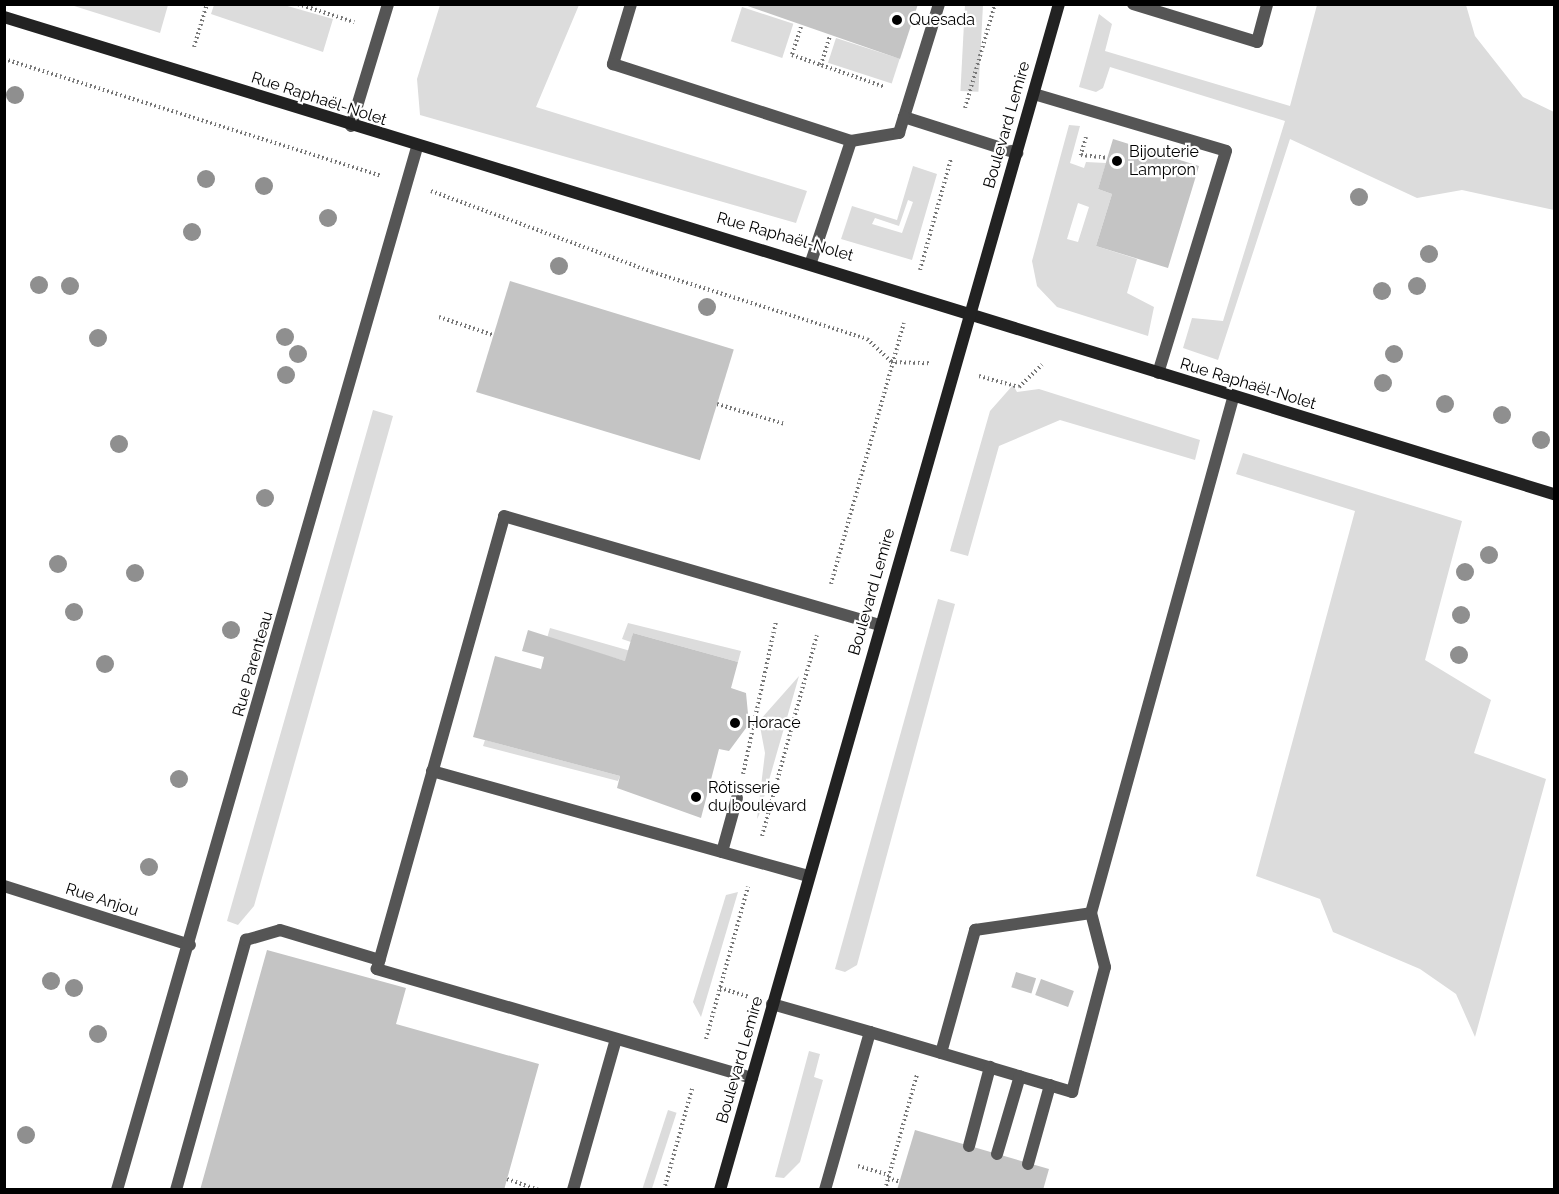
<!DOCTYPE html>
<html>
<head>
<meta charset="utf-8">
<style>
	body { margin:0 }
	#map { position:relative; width:1559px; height:1194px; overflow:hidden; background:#fff; font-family:Raleway,sans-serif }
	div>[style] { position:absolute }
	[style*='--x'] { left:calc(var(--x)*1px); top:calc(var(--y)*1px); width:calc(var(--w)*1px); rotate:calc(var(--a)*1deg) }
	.green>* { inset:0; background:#dcdcdc; transform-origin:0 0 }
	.building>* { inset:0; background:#c4c4c4; transform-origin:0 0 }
	.path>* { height:4px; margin-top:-2px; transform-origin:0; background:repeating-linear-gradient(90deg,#777 0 1.5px,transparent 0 4.5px) }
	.lane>* { height:12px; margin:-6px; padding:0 6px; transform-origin:6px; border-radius:6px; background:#555 }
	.street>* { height:12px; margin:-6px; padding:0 6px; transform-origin:6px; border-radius:6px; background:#555 }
	.secondary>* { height:12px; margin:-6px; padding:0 6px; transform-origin:6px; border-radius:6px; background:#222 }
	.trees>* { width:18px; height:18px; margin:-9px; border-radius:50%; background:#8f8f8f }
	.dots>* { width:16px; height:16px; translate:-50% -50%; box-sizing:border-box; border:3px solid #fff; border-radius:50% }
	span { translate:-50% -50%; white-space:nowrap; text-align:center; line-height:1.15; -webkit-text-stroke:4.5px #fff; paint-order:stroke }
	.poi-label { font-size:16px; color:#000 }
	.left { translate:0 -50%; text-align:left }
	.street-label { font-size:16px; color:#000 }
	.frame { position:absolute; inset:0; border:6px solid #000; pointer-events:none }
</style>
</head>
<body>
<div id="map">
	<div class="green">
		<i style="left:965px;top:4px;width:18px;height:87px;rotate:3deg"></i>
		<i style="clip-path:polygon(71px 5px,168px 4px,168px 5px,160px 33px)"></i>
		<i style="clip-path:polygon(284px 5px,333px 19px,323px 52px,211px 14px,214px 5px)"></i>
		<i style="clip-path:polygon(440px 5px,579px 5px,536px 107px,807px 191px,796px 223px,420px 115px,417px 79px)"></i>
		<i style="clip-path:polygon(1317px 5px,1466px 5px,1475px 36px,1523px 97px,1554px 112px,1554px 210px,1462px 190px,1417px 198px,1290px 139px,1218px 360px,1183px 348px,1192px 318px,1223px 321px,1285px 121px,1110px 67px,1103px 88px,1096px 92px,1079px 87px,1099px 14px,1112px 24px,1105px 51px,1290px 106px)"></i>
		<i style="left:742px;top:7px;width:54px;height:36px;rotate:18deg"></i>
		<i style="left:836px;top:38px;width:67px;height:26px;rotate:18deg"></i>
		<i style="clip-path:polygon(evenodd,1069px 125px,1080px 126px,1070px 163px,1084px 168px,1086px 162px,1106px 163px,1098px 189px,1112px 194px,1096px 246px,1137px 259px,1127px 293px,1154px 307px,1148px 336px,1057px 307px,1037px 286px,1032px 261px,1069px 125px,1078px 203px,1089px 207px,1078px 242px,1067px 239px,1078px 203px)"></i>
		<i style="clip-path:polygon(evenodd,913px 166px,937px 174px,912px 260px,841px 239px,852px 206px,897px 220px,913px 166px,908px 200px,913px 202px,902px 233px,872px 224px,875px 218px,899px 226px,908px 200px)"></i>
		<i style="clip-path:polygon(1013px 385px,1017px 392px,1039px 389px,1200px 440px,1195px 460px,1060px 420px,999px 446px,968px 556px,950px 551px,990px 411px)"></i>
		<i style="clip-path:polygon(373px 410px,393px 416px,254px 906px,238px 925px,227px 921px)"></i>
		<i style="clip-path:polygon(1243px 453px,1462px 521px,1425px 660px,1491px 700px,1474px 753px,1546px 779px,1475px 1037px,1456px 994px,1420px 969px,1333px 932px,1320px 899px,1256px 876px,1355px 511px,1236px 474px)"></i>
		<i style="clip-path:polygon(938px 599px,955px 604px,857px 965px,845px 972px,835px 969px)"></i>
		<i style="clip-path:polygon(628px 623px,741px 651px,738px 662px,633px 633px,631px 642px,622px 639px)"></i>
		<i style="left:550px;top:628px;width:82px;height:11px;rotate:16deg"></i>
		<i style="clip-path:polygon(799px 676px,759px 815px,757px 819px,765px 753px,759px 721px)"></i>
		<i style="clip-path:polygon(485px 740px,620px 776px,618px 781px,483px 746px)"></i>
		<i style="clip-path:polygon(738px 892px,701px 1017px,693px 1002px,726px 895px)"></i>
		<i style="clip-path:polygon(809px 1051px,820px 1054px,814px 1077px,823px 1080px,800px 1162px,784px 1178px,775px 1177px)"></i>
		<i style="left:668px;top:1110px;width:9px;height:82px;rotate:18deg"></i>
	</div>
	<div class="building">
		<i style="clip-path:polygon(742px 4px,918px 4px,900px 59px)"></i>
		<i style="clip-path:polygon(1113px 139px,1199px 166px,1168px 268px,1096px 246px,1112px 194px,1098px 189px)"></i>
		<i style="left:510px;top:281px;width:234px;height:116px;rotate:17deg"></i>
		<i style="clip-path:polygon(528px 630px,625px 661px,633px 633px,738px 662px,731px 688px,746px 693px,749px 724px,729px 751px,719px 749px,701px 818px,617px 788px,620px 776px,473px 737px,495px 656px,541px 669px,544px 657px,522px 651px)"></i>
		<i style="clip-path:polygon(267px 950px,406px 988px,396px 1024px,539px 1064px,504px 1190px,200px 1190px)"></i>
		<i style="left:1016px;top:972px;width:21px;height:16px;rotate:17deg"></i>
		<i style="left:1041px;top:979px;width:35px;height:17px;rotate:20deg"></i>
		<i style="clip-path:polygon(915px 1130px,1049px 1169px,1043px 1190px,897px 1190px)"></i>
	</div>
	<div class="path">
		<i style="--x:298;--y:4;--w:59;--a:17.8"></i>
		<i style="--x:801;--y:27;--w:29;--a:108"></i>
		<i style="--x:792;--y:55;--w:98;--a:19"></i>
		<i style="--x:194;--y:47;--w:45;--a:-73.2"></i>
		<i style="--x:4;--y:59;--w:395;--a:17.2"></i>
		<i style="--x:821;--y:65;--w:30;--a:-73"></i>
		<i style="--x:965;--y:108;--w:108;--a:-73.9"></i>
		<i style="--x:1086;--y:137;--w:19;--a:106"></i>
		<i style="--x:1081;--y:155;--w:27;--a:6"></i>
		<i style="--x:431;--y:191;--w:235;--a:20.1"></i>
		<i style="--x:652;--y:272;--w:225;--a:17.3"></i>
		<i style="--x:867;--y:339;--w:33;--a:43"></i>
		<i style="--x:920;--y:270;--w:115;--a:-74.4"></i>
		<i style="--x:439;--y:317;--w:57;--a:18.4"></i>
		<i style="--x:891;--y:362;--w:38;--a:2"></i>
		<i style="--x:979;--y:376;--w:41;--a:15.4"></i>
		<i style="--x:1019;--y:387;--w:32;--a:-44"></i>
		<i style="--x:717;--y:404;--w:71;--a:16.4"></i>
		<i style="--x:831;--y:584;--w:271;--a:-74.4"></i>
		<i style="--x:743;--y:774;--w:157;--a:-77.8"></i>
		<i style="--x:762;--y:836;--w:208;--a:-74.7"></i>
		<i style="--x:720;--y:988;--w:30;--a:17"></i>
		<i style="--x:706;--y:1039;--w:158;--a:-74.6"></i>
		<i style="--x:858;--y:1166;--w:32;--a:16"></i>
		<i style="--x:888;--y:1178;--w:13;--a:18"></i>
		<i style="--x:507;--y:1179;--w:34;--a:19"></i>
		<i style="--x:664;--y:1190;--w:105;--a:-74.5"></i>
		<i style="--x:885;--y:1190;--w:119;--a:-74.5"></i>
	</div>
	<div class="lane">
		<i style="--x:631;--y:4;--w:63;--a:106.7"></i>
		<i style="--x:613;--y:64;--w:250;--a:17.9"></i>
		<i style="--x:939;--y:4;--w:118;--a:107.2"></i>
		<i style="--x:904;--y:117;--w:119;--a:17.7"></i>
		<i style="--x:1133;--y:4;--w:130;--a:17"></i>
		<i style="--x:1257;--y:42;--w:39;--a:-75"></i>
		<i style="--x:1034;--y:94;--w:200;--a:16.5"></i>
		<i style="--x:1226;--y:151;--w:232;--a:107"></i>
		<i style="--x:351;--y:126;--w:127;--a:-73.1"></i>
		<i style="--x:811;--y:262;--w:127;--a:-71.7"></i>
		<i style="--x:851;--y:141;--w:49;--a:-9.5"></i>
		<i style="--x:899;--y:133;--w:17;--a:-73"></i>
		<i style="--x:432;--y:771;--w:391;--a:15.6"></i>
		<i style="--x:722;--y:852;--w:56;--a:-74.5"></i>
		<i style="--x:772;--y:1004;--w:102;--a:15.9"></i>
		<i style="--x:870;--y:1032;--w:164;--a:105.9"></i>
		<i style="--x:870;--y:1032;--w:211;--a:16.5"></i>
		<i style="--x:1072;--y:1092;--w:129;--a:-75.2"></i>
		<i style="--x:1105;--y:967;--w:56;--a:-104.5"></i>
		<i style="--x:1091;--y:913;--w:534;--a:-74.58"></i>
		<i style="--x:941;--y:1053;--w:128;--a:-74.5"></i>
		<i style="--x:975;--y:930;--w:117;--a:-8.3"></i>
		<i style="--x:752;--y:1078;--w:391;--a:-163.8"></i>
		<i style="--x:377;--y:969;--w:470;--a:-74.3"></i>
		<i style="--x:504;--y:516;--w:391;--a:16.2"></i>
		<i style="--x:969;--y:1146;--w:82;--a:-75.1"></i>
		<i style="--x:997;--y:1154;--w:81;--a:-73.6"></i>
		<i style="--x:1028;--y:1164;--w:82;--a:-74.4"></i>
		<i style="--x:176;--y:1190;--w:260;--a:-74.4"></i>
		<i style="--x:246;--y:940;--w:35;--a:-16"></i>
		<i style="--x:280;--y:930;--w:104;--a:16.7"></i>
		<i style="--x:573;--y:1190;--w:157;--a:-74.1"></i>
	</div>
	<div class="street">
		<i style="--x:4;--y:886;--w:195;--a:17.6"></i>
		<i style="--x:117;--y:1190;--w:1085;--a:-73.95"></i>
	</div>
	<div class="secondary">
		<i style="--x:4;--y:17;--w:1622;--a:17.11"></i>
		<i style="--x:720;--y:1190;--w:1233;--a:-74.05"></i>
	</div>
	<div class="trees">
		<i style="left:15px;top:95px"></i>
		<i style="left:206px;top:179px"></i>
		<i style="left:264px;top:186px"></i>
		<i style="left:1359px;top:197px"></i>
		<i style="left:328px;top:218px"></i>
		<i style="left:192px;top:232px"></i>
		<i style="left:1429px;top:254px"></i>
		<i style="left:559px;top:266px"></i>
		<i style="left:39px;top:285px"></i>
		<i style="left:70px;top:286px"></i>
		<i style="left:1417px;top:286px"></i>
		<i style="left:1382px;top:291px"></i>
		<i style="left:707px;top:307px"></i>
		<i style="left:285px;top:337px"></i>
		<i style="left:98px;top:338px"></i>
		<i style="left:298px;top:354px"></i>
		<i style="left:1394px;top:354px"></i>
		<i style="left:286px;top:375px"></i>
		<i style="left:1383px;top:383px"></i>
		<i style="left:1445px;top:404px"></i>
		<i style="left:1502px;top:415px"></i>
		<i style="left:1541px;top:440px"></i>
		<i style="left:119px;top:444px"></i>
		<i style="left:265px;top:498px"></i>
		<i style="left:1489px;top:555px"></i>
		<i style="left:58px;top:564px"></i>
		<i style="left:1465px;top:572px"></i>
		<i style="left:135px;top:573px"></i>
		<i style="left:74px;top:612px"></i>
		<i style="left:1461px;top:615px"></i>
		<i style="left:231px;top:630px"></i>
		<i style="left:1459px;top:655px"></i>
		<i style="left:105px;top:664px"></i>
		<i style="left:179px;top:779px"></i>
		<i style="left:149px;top:867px"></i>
		<i style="left:51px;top:981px"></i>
		<i style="left:74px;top:988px"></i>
		<i style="left:98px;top:1034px"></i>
		<i style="left:26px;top:1135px"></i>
	</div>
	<div class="dots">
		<i style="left:897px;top:20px;background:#000"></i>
		<i style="left:1117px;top:161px;background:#000"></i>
		<i style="left:735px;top:723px;background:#000"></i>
		<i style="left:696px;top:797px;background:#000"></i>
	</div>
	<div class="poi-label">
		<span class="left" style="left:909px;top:20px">Quesada</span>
		<span class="left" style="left:1129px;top:161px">Bijouterie<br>Lampron</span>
		<span class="left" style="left:747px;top:723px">Horace</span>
		<span class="left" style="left:708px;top:797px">Rôtisserie<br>du boulevard</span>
	</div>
	<div class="street-label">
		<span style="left:319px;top:99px;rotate:18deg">Rue Raphaël-Nolet</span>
		<span style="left:1007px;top:125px;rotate:-74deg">Boulevard Lemire</span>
		<span style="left:785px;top:237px;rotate:16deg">Rue Raphaël-Nolet</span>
		<span style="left:1248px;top:384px;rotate:17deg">Rue Raphaël-Nolet</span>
		<span style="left:872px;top:592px;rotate:-74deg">Boulevard Lemire</span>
		<span style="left:253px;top:664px;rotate:-74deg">Rue Parenteau</span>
		<span style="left:102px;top:900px;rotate:18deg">Rue Anjou</span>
		<span style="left:740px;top:1060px;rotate:-74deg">Boulevard Lemire</span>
	</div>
	<div class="frame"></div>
</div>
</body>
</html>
